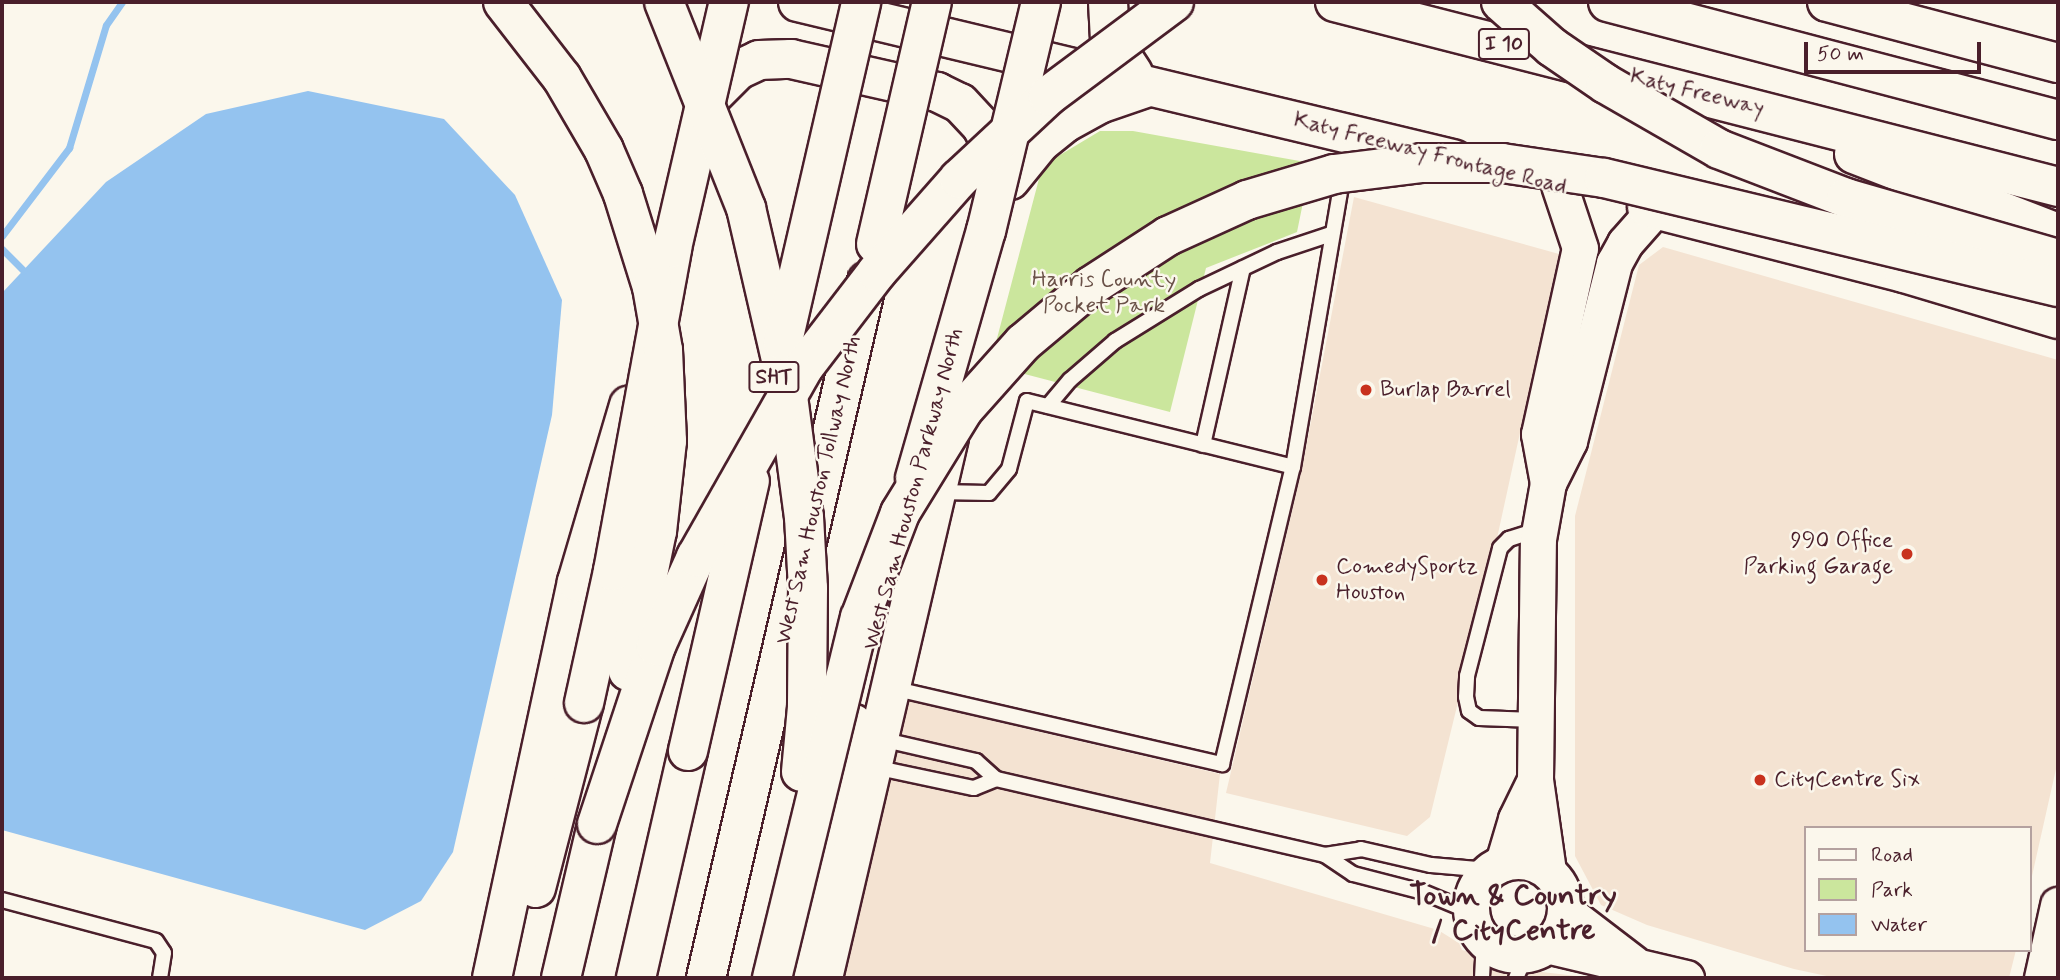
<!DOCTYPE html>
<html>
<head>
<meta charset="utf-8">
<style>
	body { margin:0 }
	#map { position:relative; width:2060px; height:980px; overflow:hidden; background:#fbf7ec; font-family:Mynerve,sans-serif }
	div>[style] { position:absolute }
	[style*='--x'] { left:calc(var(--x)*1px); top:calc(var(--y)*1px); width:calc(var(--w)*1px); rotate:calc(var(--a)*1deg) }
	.built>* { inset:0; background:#f4e3d2 }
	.green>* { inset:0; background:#cbe69d }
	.water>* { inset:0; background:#94c3ef }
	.stream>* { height:7px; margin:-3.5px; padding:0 3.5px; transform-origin:3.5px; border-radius:3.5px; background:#94c3ef }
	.roads { filter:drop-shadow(2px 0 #4a1f2b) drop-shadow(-2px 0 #4a1f2b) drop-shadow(0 2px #4a1f2b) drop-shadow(0 -2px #4a1f2b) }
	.service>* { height:14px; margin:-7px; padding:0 7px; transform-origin:7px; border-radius:7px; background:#fbf7ec }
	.tertiary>* { height:35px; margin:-17.5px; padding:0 17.5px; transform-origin:17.5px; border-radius:17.5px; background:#fbf7ec }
	.tertiary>.ring { margin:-17.5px; padding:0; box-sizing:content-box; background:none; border:35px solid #fbf7ec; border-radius:50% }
	.secondary>* { height:38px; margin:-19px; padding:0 19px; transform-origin:19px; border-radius:19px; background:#fbf7ec }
	.motorway>* { height:38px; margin:-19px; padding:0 19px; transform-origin:19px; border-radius:19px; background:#fbf7ec }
	.bridges { filter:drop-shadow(2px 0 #4a1f2b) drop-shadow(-2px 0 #4a1f2b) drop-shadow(0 2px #4a1f2b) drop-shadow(0 -2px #4a1f2b) }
	.secondary-bridge>* { height:38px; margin:-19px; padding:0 19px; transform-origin:19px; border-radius:19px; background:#fbf7ec }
	.motorway-bridge>* { height:38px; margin:-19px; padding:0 19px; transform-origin:19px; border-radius:19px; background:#fbf7ec }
	.dots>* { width:19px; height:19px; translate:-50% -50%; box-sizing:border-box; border:4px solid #fbf7ec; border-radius:50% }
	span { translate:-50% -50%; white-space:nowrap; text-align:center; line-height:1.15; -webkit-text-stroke:5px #fbf7ec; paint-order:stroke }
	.shield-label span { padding:2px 5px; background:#fbf7ec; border:2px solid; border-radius:5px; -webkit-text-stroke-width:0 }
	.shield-label { font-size:21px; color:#4a1f2b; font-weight:700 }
	.street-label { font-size:23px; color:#4a1f2b }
	.park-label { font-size:23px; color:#6a5148 }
	.poi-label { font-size:23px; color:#4a1f2b }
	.left { translate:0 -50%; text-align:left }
	.right { translate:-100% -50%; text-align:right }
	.district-label { font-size:30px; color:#4a1f2b; font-weight:700 }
	.frame { position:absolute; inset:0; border:4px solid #4a1f2b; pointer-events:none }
	.legend { position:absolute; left:1804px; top:826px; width:228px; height:126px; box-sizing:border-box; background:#fbf7ec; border:2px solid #b4a19f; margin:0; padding:9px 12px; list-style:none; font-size:21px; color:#4a1f2b }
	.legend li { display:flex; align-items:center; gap:14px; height:35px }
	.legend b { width:35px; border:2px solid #b4a19f }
	.scale { position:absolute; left:1804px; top:42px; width:177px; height:32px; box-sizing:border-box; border:4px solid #4a1f2b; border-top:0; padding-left:9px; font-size:21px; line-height:24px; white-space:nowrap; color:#4a1f2b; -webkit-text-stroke:5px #fbf7ec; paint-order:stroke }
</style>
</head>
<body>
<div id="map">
	<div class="built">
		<i style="clip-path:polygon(1354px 197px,1559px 254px,1489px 575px,1430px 817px,1407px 836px,1226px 793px,1302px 469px)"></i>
		<i style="clip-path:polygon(1663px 247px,2058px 360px,2058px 760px,2030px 885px,2030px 828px,1806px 828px,1806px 950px,2016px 950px,2009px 978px,1836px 978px,1794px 969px,1647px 925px,1601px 905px,1575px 856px,1575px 516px,1639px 265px)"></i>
		<i style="clip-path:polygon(903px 700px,1220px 774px,1210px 863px,1438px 930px,1459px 943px,1462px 950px,1542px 972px,1594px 978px,836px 978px)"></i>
	</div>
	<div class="green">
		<i style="clip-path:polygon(1100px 131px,1133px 131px,1311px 163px,1297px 232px,1206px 268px,1170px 412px,990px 365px,1040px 175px,1055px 158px)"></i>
	</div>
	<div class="water">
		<i style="clip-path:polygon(308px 91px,444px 119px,515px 195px,562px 300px,552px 415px,453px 852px,421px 901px,365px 930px,2px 830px,2px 293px,106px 182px,206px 114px)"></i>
	</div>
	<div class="stream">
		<i style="--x:2;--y:236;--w:111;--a:-52.7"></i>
		<i style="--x:69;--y:148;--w:128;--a:-73.3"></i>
		<i style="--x:106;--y:25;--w:28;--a:-55"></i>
		<i style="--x:2;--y:249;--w:30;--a:45"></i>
	</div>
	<div class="roads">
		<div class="service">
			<i style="--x:1048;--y:406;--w:34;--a:-50"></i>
			<i style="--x:1070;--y:380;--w:60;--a:-40.9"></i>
			<i style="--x:1115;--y:341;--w:99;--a:-31.8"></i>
			<i style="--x:1199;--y:289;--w:86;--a:-25.4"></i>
			<i style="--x:1277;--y:252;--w:57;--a:-18.4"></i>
			<i style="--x:1203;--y:445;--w:181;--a:-77.3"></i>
			<i style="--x:938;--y:492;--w:51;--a:1.1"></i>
			<i style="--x:989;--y:493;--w:31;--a:-50"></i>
			<i style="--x:1009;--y:469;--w:70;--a:-75.2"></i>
			<i style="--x:1027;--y:401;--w:274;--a:13.9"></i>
			<i style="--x:892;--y:688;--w:339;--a:13"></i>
			<i style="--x:1222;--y:764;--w:305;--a:-76.6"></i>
			<i style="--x:1293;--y:467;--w:295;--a:-80.3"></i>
			<i style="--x:1535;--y:720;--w:56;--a:-178"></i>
			<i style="--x:1479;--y:718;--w:12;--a:-145"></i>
			<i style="--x:1469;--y:711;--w:14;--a:-102"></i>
			<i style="--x:1466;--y:697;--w:21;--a:-87"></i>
			<i style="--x:1467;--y:676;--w:132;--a:-75.5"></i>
			<i style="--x:1500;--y:548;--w:13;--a:-45"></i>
			<i style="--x:1509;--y:539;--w:29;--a:-18"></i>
			<i style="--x:874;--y:767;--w:102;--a:11.9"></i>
			<i style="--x:974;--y:788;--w:24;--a:-22"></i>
			<i style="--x:996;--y:779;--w:27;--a:-138"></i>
			<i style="--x:976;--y:761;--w:98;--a:-167"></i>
			<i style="--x:996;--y:779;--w:338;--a:13"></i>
			<i style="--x:2;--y:900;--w:159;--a:14.9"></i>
			<i style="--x:156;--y:941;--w:14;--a:56"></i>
			<i style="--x:164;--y:953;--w:25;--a:99"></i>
			<i style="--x:1471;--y:912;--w:52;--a:-157.4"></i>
			<i style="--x:1423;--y:892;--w:72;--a:-165.6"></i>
			<i style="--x:1353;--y:874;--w:34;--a:-146"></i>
			<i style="--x:1325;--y:855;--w:36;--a:-9"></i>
			<i style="--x:1361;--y:849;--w:72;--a:12.9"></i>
			<i style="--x:1431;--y:865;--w:58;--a:4.9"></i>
			<i style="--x:1482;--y:978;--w:38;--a:-87"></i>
			<i style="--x:1516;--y:978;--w:27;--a:-66"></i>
		</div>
		<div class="tertiary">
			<i style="--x:1548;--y:483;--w:50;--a:-100.4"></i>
			<i style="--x:1539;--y:434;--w:190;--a:-77.6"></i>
			<i style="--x:1580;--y:248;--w:66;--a:-108.4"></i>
			<i class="ring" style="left:1471px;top:861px;width:59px;height:59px"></i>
			<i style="--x:1503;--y:863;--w:46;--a:-73.5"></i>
			<i style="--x:1516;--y:819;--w:43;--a:-64"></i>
			<i style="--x:1548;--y:871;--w:92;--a:-98.1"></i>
			<i style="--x:1535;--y:780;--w:241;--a:-89.3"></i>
			<i style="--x:1538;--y:539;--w:57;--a:-79.9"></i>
			<i style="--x:1548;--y:483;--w:47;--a:-63.4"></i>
			<i style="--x:1569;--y:441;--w:184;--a:-75.8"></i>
			<i style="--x:1614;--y:263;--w:23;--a:-61"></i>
			<i style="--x:1625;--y:243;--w:45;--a:-48.6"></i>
			<i style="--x:1565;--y:911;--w:86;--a:37.4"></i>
			<i style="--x:1546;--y:945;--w:144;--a:13.3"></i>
			<i style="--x:2042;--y:978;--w:75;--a:-77.6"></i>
		</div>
		<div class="secondary">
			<i style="--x:798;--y:2;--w:674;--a:13.48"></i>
			<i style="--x:1108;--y:2;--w:36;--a:87"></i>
			<i style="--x:1110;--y:38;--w:42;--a:56.7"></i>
			<i style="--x:702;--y:72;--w:25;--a:64"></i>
			<i style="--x:713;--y:95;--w:35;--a:-45"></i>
			<i style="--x:738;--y:70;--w:23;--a:-25"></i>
			<i style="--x:759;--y:60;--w:32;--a:-2"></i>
			<i style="--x:791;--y:59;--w:150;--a:12.7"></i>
			<i style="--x:937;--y:92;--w:25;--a:26"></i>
			<i style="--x:960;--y:103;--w:33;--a:47"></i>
			<i style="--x:982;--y:127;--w:54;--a:62.5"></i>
			<i style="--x:1010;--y:180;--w:48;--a:-51"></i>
			<i style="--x:1040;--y:143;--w:32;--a:-39"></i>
			<i style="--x:1065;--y:123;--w:39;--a:-29"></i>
			<i style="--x:1099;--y:104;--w:50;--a:-18.8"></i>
			<i style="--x:1647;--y:207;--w:265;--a:14.4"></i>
			<i style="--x:1904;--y:273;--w:161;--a:16.6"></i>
			<i style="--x:536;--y:888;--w:191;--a:-75.5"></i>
			<i style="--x:492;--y:978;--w:405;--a:-77.9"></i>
			<i style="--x:577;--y:582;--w:184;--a:-73.6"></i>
			<i style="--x:795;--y:978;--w:261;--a:-77.1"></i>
			<i style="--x:823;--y:978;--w:555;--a:-76.87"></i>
		</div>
		<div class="motorway">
			<i style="--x:1335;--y:2;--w:746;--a:14.35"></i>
			<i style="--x:1608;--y:2;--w:465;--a:14.7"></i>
			<i style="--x:1827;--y:2;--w:239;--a:14.8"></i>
			<i style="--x:1854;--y:154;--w:219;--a:21.2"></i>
			<i style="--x:561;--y:978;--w:158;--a:-76.8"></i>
			<i style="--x:636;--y:978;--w:233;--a:-77.1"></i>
			<i style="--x:706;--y:978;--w:715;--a:-76.99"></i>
		</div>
	</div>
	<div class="bridges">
		<div class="secondary-bridge">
			<i style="--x:915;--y:478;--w:257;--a:-74"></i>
			<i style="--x:986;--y:231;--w:236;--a:-76.5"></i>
			<i style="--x:584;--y:703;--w:135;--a:-77.6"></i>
			<i style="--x:613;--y:571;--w:328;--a:-79.6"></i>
			<i style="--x:672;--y:248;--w:253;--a:-77"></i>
		</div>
		<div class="motorway-bridge">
			<i style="--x:503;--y:2;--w:96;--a:52.2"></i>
			<i style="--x:562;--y:78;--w:83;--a:59.7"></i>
			<i style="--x:604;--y:150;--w:48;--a:66.6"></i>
			<i style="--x:623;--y:194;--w:97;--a:72.7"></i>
			<i style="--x:652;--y:287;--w:64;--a:80.1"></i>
			<i style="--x:663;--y:350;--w:91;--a:87.5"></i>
			<i style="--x:667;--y:441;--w:91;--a:96.3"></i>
			<i style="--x:657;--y:531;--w:143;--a:101.7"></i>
			<i style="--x:664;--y:2;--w:222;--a:68.3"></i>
			<i style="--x:746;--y:208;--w:178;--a:77"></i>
			<i style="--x:786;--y:381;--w:137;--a:82.5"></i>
			<i style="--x:804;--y:517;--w:71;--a:86.8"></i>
			<i style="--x:808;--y:588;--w:119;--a:90.5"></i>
			<i style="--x:807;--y:707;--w:65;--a:95.3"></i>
			<i style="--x:1501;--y:2;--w:68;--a:41.4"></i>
			<i style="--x:1552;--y:47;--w:65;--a:34.4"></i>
			<i style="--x:1606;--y:84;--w:130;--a:29.9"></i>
			<i style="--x:1719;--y:149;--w:136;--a:21.1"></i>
			<i style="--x:1846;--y:198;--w:221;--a:16.1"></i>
			<i style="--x:876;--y:244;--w:248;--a:-77"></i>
			<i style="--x:783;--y:341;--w:348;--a:-77"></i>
			<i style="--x:688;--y:751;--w:277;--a:-77.1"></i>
			<i style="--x:597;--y:824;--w:188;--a:-71.7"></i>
			<i style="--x:656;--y:646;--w:98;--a:-65.8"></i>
			<i style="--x:696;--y:557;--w:219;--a:-60.4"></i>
			<i style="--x:804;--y:367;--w:120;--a:-52.5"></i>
			<i style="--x:877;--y:272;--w:124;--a:-48.6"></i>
			<i style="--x:959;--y:179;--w:122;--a:-43"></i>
			<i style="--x:1048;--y:96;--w:157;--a:-36.7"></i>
			<i style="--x:772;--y:978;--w:371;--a:-76.3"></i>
			<i style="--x:860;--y:618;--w:112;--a:-69.1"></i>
			<i style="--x:900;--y:513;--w:122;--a:-58.4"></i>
			<i style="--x:964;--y:409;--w:89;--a:-48.2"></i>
			<i style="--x:1023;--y:343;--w:89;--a:-40"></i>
			<i style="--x:1091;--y:286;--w:92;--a:-33"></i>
			<i style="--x:1168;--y:236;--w:87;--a:-24.5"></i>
			<i style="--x:1247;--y:200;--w:91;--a:-16.6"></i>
			<i style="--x:1334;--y:174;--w:89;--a:-7.1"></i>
			<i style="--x:1422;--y:163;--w:80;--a:0"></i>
			<i style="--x:1502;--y:163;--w:103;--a:8.4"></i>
			<i style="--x:1604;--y:178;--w:467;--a:13.5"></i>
		</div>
	</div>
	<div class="dots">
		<i style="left:1366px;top:390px;background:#c8321e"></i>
		<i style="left:1907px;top:554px;background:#c8321e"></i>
		<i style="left:1322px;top:580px;background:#c8321e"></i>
		<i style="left:1760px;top:780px;background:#c8321e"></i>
	</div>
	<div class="shield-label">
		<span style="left:1504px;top:44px">I 10</span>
		<span style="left:774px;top:377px">SHT</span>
	</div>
	<div class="street-label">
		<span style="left:1697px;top:93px;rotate:14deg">Katy Freeway</span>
		<span style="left:1430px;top:154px;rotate:14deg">Katy Freeway Frontage Road</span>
		<span style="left:914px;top:489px;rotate:-75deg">West Sam Houston Parkway North</span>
		<span style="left:819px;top:490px;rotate:-77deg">West Sam Houston Tollway North</span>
	</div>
	<div class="park-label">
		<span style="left:1104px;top:293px">Harris County<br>Pocket Park</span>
	</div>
	<div class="poi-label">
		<span class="left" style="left:1380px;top:390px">Burlap Barrel</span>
		<span class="right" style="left:1893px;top:554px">990 Office<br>Parking Garage</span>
		<span class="left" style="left:1336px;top:580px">ComedySportz<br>Houston</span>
		<span class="left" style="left:1774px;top:780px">CityCentre Six</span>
	</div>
	<div class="district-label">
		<span style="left:1513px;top:913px">Town &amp; Country<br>/ CityCentre</span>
	</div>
	<div class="frame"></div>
	<ul class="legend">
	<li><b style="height:9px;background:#fbf7ec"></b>Road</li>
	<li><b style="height:19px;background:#cbe69d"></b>Park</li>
	<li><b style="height:19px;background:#94c3ef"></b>Water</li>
	</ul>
	<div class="scale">50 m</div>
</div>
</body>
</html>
